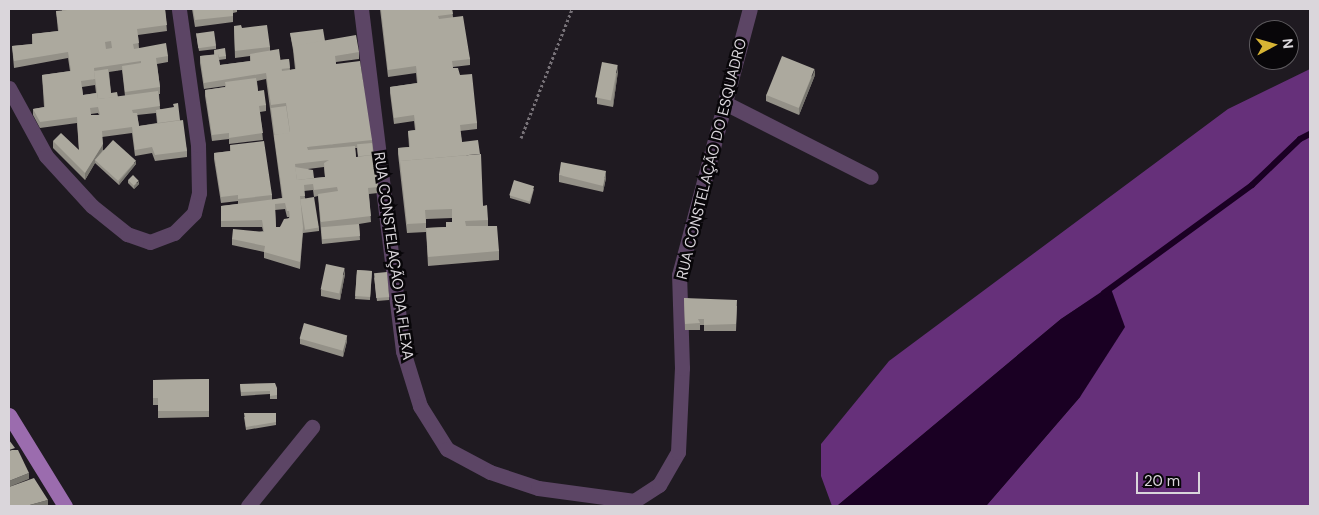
<!DOCTYPE html>
<html>
<head>
<meta charset="utf-8">
<style>
	body { margin:0 }
	#map { position:relative; width:1319px; height:515px; overflow:hidden; background:#1f1a21; font-family:"DM Sans",sans-serif }
	div>[style] { position:absolute }
	[style*='--x'] { left:calc(var(--x)*1px); top:calc(var(--y)*1px); width:calc(var(--w)*1px); rotate:calc(var(--a)*1deg) }
	.forest>* { inset:0; background:#66307a }
	.water>* { inset:0; background:#1a0023 }
	.stream>* { height:6px; margin:-3px; padding:0 3px; transform-origin:3px; border-radius:3px; background:#1a0023 }
	.path>* { height:3px; margin-top:-1.5px; transform-origin:0; background:repeating-linear-gradient(90deg,#777278 0 2.5px,transparent 0 5px) }
	.minor>* { height:15px; margin:-7.5px; padding:0 7.5px; transform-origin:7.5px; border-radius:7.5px; background:#5c4565 }
	.major>* { height:15px; margin:-7.5px; padding:0 7.5px; transform-origin:7.5px; border-radius:7.5px; background:#9b6cae }
	.wall>* { inset:0; background:#949188; transform-origin:0 0 }
	.shaded-wall>* { inset:0; background:#78766f }
	.building>* { inset:0; background:#aca99e; transform-origin:0 0 }
	span { translate:-50% -50%; white-space:nowrap; text-align:center; line-height:1.15; -webkit-text-stroke:5px #080609; paint-order:stroke }
	.street-label { font-size:15px; color:#dad6db }
	.frame { position:absolute; inset:0; border:10px solid #dad6db; pointer-events:none }
	.north { position:absolute; left:1249px; top:20px; width:50px; height:50px; box-sizing:border-box; background:#080609; border:1px solid #5c595d; border-radius:50%; rotate:84deg; font-size:14px; font-weight:700; line-height:20px; text-align:center; color:#dad6db }
	.north::after { content:''; display:block; margin:auto; width:18px; height:22px; background:#d7b434; clip-path:polygon(50% 0,100% 100%,50% 72%,0 100%) }
	.scale { position:absolute; left:1136px; top:472px; width:64px; height:22px; box-sizing:border-box; border:2px solid #dad6db; border-top:0; padding-left:6px; font-size:15px; line-height:18px; white-space:nowrap; color:#dad6db; -webkit-text-stroke:4px #080609; paint-order:stroke }
</style>
</head>
<body>
<div id="map">
	<div class="forest">
		<i style="clip-path:polygon(1310px 69px,1310px 506px,986px 506px,1080px 397px,1110px 287px,1061px 319px,837px 506px,832px 506px,821px 476px,821px 444px,889px 361px,1228px 109px)"></i>
	</div>
	<div class="water">
		<i style="clip-path:polygon(1110px 286px,1125px 327px,1080px 397px,986px 506px,837px 506px,1061px 319px)"></i>
	</div>
	<div class="stream">
		<i style="--x:1104;--y:293;--w:183;--a:-36.1"></i>
		<i style="--x:1252;--y:185;--w:66;--a:-43.8"></i>
		<i style="--x:1300;--y:139;--w:11;--a:-27"></i>
	</div>
	<div class="path">
		<i style="--x:521;--y:138;--w:139;--a:-68.4"></i>
	</div>
	<div class="minor">
		<i style="--x:361;--y:9;--w:345;--a:83"></i>
		<i style="--x:403;--y:351;--w:58;--a:72.8"></i>
		<i style="--x:420;--y:406;--w:51;--a:57.9"></i>
		<i style="--x:447;--y:449;--w:49;--a:28.1"></i>
		<i style="--x:490;--y:472;--w:51;--a:18.4"></i>
		<i style="--x:538;--y:488;--w:97;--a:7.7"></i>
		<i style="--x:9;--y:88;--w:77;--a:61.4"></i>
		<i style="--x:46;--y:156;--w:68;--a:47.4"></i>
		<i style="--x:92;--y:206;--w:45;--a:38.7"></i>
		<i style="--x:127;--y:234;--w:24;--a:19"></i>
		<i style="--x:150;--y:242;--w:26;--a:-21"></i>
		<i style="--x:174;--y:233;--w:28;--a:-45"></i>
		<i style="--x:194;--y:213;--w:21;--a:-76"></i>
		<i style="--x:199;--y:193;--w:48;--a:-91.2"></i>
		<i style="--x:198;--y:145;--w:137;--a:-98"></i>
		<i style="--x:727;--y:104;--w:161;--a:26.9"></i>
		<i style="--x:634;--y:501;--w:30;--a:-33"></i>
		<i style="--x:659;--y:485;--w:38;--a:-60"></i>
		<i style="--x:678;--y:452;--w:84;--a:-87.3"></i>
		<i style="--x:682;--y:368;--w:93;--a:-91.8"></i>
		<i style="--x:679;--y:275;--w:275;--a:-75.1"></i>
		<i style="--x:248;--y:506;--w:102;--a:-51"></i>
	</div>
	<div class="major">
		<i style="--x:9;--y:415;--w:107;--a:58.4"></i>
	</div>
	<div class="wall">
		<i style="clip-path:polygon(evenodd,62px 9px,165px 9px,167px 31px,138px 35px,139px 48px,168px 56px,168px 62px,157px 64px,160px 87px,160px 94px,159px 94px,160px 109px,180px 120px,187px 151px,187px 157px,155px 161px,152px 153px,135px 156px,132px 133px,102px 137px,103px 150px,136px 164px,119px 185px,95px 163px,85px 180px,53px 148px,53px 141px,79px 150px,77px 123px,40px 128px,33px 115px,33px 109px,44px 107px,42px 75px,70px 71px,68px 58px,14px 68px,12px 46px,32px 44px,32px 34px,58px 31px,56px 11px,62px 11px,62px 9px,122px 70px,125px 96px,118px 97px,111px 93px,109px 72px,122px 70px,62px 9px,95px 85px,96px 93px,83px 95px,82px 87px,95px 85px,62px 9px,98px 113px,99px 115px,91px 115px,91px 114px,98px 113px,62px 9px,156px 113px,157px 123px,139px 126px,137px 115px,156px 113px)"></i>
		<i style="clip-path:polygon(192px 9px,237px 9px,237px 12px,233px 13px,233px 22px,195px 27px)"></i>
		<i style="clip-path:polygon(380px 9px,452px 9px,453px 17px,470px 59px,470px 65px,453px 67px,453px 68px,460px 75px,477px 123px,477px 129px,460px 131px,462px 142px,488px 220px,488px 226px,499px 251px,499px 260px,428px 266px,426px 228px,446px 227px,446px 222px,452px 222px,452px 218px,426px 219px,426px 232px,407px 233px,398px 154px,398px 148px,409px 147px,408px 131px,415px 130px,414px 121px,394px 124px,390px 93px,390px 87px,417px 83px,416px 73px,388px 77px)"></i>
		<i style="clip-path:polygon(evenodd,234px 26px,242px 28px,270px 47px,270px 51px,280px 60px,289px 59px,290px 70px,295px 69px,293px 50px,290px 33px,325px 41px,359px 52px,359px 59px,336px 62px,336px 64px,372px 140px,378px 187px,378px 193px,369px 194px,371px 222px,359px 224px,360px 240px,322px 244px,318px 196px,314px 197px,313px 190px,304px 191px,305px 198px,319px 228px,319px 231px,303px 233px,300px 269px,264px 258px,264px 252px,232px 245px,232px 239px,263px 231px,262px 227px,221px 227px,221px 206px,238px 204px,238px 201px,221px 203px,214px 159px,214px 153px,230px 151px,230px 145px,272px 195px,272px 200px,282px 198px,266px 79px,257px 81px,258px 91px,266px 105px,266px 111px,260px 112px,263px 140px,229px 144px,229px 139px,212px 141px,205px 96px,205px 90px,225px 87px,225px 86px,204px 89px,200px 63px,200px 56px,214px 55px,214px 50px,226px 56px,226px 59px,219px 60px,220px 65px,250px 61px,250px 56px,235px 58px,234px 26px,355px 148px,357px 148px,358px 157px,356px 157px,355px 148px,234px 26px,324px 167px,325px 177px,314px 178px,308px 169px,324px 167px,234px 26px,285px 209px,287px 217px,289px 217px,289px 218px,280px 227px,276px 227px,275px 210px,285px 209px)"></i>
		<i style="clip-path:polygon(196px 33px,216px 46px,216px 49px,199px 51px)"></i>
		<i style="clip-path:polygon(618px 71px,613px 107px,597px 104px,597px 98px)"></i>
		<i style="clip-path:polygon(815px 75px,799px 115px,766px 101px,766px 95px)"></i>
		<i style="clip-path:polygon(559px 175px,606px 178px,603px 192px,559px 182px)"></i>
		<i style="clip-path:polygon(128px 180px,139px 184px,134px 189px,128px 183px)"></i>
		<i style="clip-path:polygon(534px 189px,530px 204px,510px 198px,510px 195px)"></i>
		<i style="left:357px;top:270px;width:15px;height:29px;rotate:4deg"></i>
		<i style="clip-path:polygon(345px 274px,340px 300px,321px 296px,321px 290px)"></i>
		<i style="clip-path:polygon(374px 277px,389px 297px,389px 300px,377px 301px)"></i>
		<i style="clip-path:polygon(684px 298px,737px 306px,736px 331px,704px 331px,704px 325px,700px 325px,700px 330px,685px 330px)"></i>
		<i style="clip-path:polygon(300px 338px,347px 341px,343px 357px,300px 344px)"></i>
		<i style="clip-path:polygon(209px 379px,209px 417px,158px 418px,158px 405px,153px 405px,153px 380px)"></i>
		<i style="clip-path:polygon(240px 384px,277px 388px,277px 399px,270px 399px,270px 394px,241px 396px)"></i>
		<i style="clip-path:polygon(244px 417px,276px 422px,276px 425px,246px 430px)"></i>
	</div>
	<div class="shaded-wall">
		<i style="clip-path:polygon(618px 65px,618px 71px,613px 107px,613px 101px)"></i>
		<i style="clip-path:polygon(815px 69px,815px 75px,799px 115px,799px 108px)"></i>
		<i style="clip-path:polygon(103px 144px,103px 150px,95px 160px,95px 163px,85px 180px,85px 173px)"></i>
		<i style="clip-path:polygon(136px 161px,136px 164px,119px 185px,119px 182px)"></i>
		<i style="clip-path:polygon(606px 171px,606px 178px,603px 192px,603px 186px)"></i>
		<i style="clip-path:polygon(139px 181px,139px 184px,134px 189px,134px 186px)"></i>
		<i style="clip-path:polygon(345px 268px,345px 274px,340px 300px,340px 294px)"></i>
		<i style="clip-path:polygon(347px 335px,347px 341px,343px 357px,343px 351px)"></i>
		<i style="clip-path:polygon(29px 473px,29px 479px,9px 487px,9px 481px)"></i>
		<i style="clip-path:polygon(48px 500px,48px 506px,26px 506px)"></i>
	</div>
	<div class="building">
		<i style="clip-path:polygon(evenodd,79px 9px,165px 9px,167px 25px,137px 29px,139px 43px,133px 44px,134px 49px,166px 43px,168px 56px,156px 58px,160px 87px,125px 92px,122px 66px,141px 63px,141px 61px,94px 68px,95px 79px,81px 81px,83px 95px,97px 93px,98px 99px,158px 91px,160px 106px,132px 110px,133px 113px,137px 113px,139px 126px,183px 120px,187px 151px,155px 155px,152px 147px,135px 150px,132px 127px,102px 131px,103px 144px,85px 173px,53px 141px,61px 133px,79px 150px,77px 117px,40px 122px,33px 109px,45px 107px,42px 75px,71px 71px,68px 52px,14px 61px,12px 46px,33px 44px,32px 34px,59px 31px,56px 11px,79px 9px,111px 41px,112px 48px,106px 49px,105px 42px,111px 41px,79px 9px,98px 107px,100px 115px,91px 115px,90px 108px,98px 107px)"></i>
		<i style="clip-path:polygon(193px 9px,233px 9px,233px 16px,195px 20px)"></i>
		<i style="clip-path:polygon(381px 9px,452px 9px,453px 14px,438px 16px,439px 19px,463px 16px,470px 59px,452px 61px,453px 68px,458px 68px,460px 75px,472px 74px,477px 123px,460px 125px,462px 142px,478px 140px,480px 154px,400px 161px,400px 164px,398px 148px,410px 147px,408px 131px,416px 130px,414px 115px,394px 118px,390px 87px,418px 83px,416px 66px,388px 70px)"></i>
		<i style="clip-path:polygon(241px 25px,242px 28px,267px 25px,270px 47px,235px 51px,234px 26px)"></i>
		<i style="clip-path:polygon(323px 29px,325px 41px,293px 47px,290px 33px)"></i>
		<i style="left:214px;top:31px;width:15px;height:18px;rotate:82deg"></i>
		<i style="clip-path:polygon(evenodd,356px 35px,359px 52px,335px 56px,336px 64px,360px 61px,372px 140px,307px 147px,308px 150px,355px 146px,356px 157px,373px 155px,378px 187px,368px 188px,371px 216px,321px 222px,318px 194px,338px 191px,337px 187px,314px 190px,313px 184px,304px 185px,305px 196px,300px 196px,303px 227px,300px 262px,264px 252px,265px 246px,232px 239px,233px 229px,264px 232px,262px 220px,221px 221px,221px 206px,283px 198px,274px 135px,290px 132px,286px 103px,271px 105px,266px 73px,204px 83px,200px 56px,218px 54px,220px 65px,251px 61px,250px 54px,279px 49px,282px 71px,296px 69px,293px 46px,356px 35px,329px 160px,324px 163px,325px 177px,297px 180px,295px 164px,329px 160px,356px 35px,285px 203px,287px 211px,289px 211px,290px 218px,284px 219px,280px 227px,276px 227px,275px 204px,285px 203px)"></i>
		<i style="clip-path:polygon(225px 48px,226px 56px,219px 57px,218px 54px,215px 55px,214px 50px)"></i>
		<i style="left:782px;top:56px;width:35px;height:42px;rotate:22deg"></i>
		<i style="left:289px;top:59px;width:9px;height:9px;rotate:84deg"></i>
		<i style="left:602px;top:62px;width:16px;height:36px;rotate:11deg"></i>
		<i style="clip-path:polygon(108px 69px,111px 93px,117px 92px,118px 97px,98px 99px,94px 71px)"></i>
		<i style="clip-path:polygon(256px 78px,258px 91px,264px 90px,266px 105px,259px 106px,263px 133px,229px 138px,229px 133px,212px 135px,205px 90px,226px 87px,225px 82px)"></i>
		<i style="clip-path:polygon(178px 103px,180px 120px,158px 123px,156px 110px,174px 107px,173px 104px)"></i>
		<i style="clip-path:polygon(286px 106px,290px 133px,274px 135px,275px 138px,271px 108px)"></i>
		<i style="left:113px;top:140px;width:31px;height:27px;rotate:42deg"></i>
		<i style="clip-path:polygon(264px 141px,272px 195px,238px 199px,238px 195px,221px 197px,214px 153px,231px 151px,230px 145px)"></i>
		<i style="left:372px;top:143px;width:12px;height:15px;rotate:85deg"></i>
		<i style="clip-path:polygon(481px 154px,483px 206px,487px 205px,488px 220px,465px 221px,466px 226px,497px 226px,499px 251px,428px 257px,426px 228px,446px 227px,446px 222px,452px 222px,452px 209px,425px 210px,426px 223px,407px 224px,400px 161px)"></i>
		<i style="clip-path:polygon(561px 162px,606px 171px,603px 186px,559px 175px)"></i>
		<i style="clip-path:polygon(295px 167px,313px 170px,314px 178px,297px 180px)"></i>
		<i style="left:133px;top:175px;width:8px;height:7px;rotate:45deg"></i>
		<i style="left:514px;top:180px;width:21px;height:16px;rotate:17deg"></i>
		<i style="left:314px;top:197px;width:31px;height:14px;rotate:81deg"></i>
		<i style="left:359px;top:224px;width:12px;height:38px;rotate:85deg"></i>
		<i style="left:326px;top:264px;width:19px;height:26px;rotate:12deg"></i>
		<i style="left:357px;top:270px;width:15px;height:26px;rotate:4deg"></i>
		<i style="left:387px;top:272px;width:25px;height:13px;rotate:85deg"></i>
		<i style="clip-path:polygon(684px 298px,737px 300px,736px 324px,704px 325px,704px 319px,698px 319px,700px 323px,685px 324px)"></i>
		<i style="left:304px;top:323px;width:45px;height:16px;rotate:16deg"></i>
		<i style="clip-path:polygon(209px 379px,209px 411px,158px 411px,158px 398px,153px 398px,153px 380px)"></i>
		<i style="clip-path:polygon(275px 383px,277px 388px,277px 395px,270px 396px,270px 391px,241px 392px,240px 384px)"></i>
		<i style="clip-path:polygon(244px 413px,276px 413px,276px 422px,246px 427px)"></i>
		<i style="clip-path:polygon(9px 440px,15px 448px,9px 450px)"></i>
		<i style="clip-path:polygon(12px 450px,18px 450px,29px 473px,9px 481px,9px 451px)"></i>
		<i style="clip-path:polygon(34px 478px,48px 500px,26px 506px,9px 506px,9px 485px,9px 487px)"></i>
	</div>
	<div class="street-label">
		<span style="left:712px;top:159px;rotate:-76deg">RUA CONSTELAÇÃO DO ESQUADRO</span>
		<span style="left:393px;top:256px;rotate:82deg">RUA CONSTELAÇÃO DA FLEXA</span>
	</div>
	<div class="frame"></div>
	<div class="north">N</div>
	<div class="scale">20 m</div>
</div>
</body>
</html>
